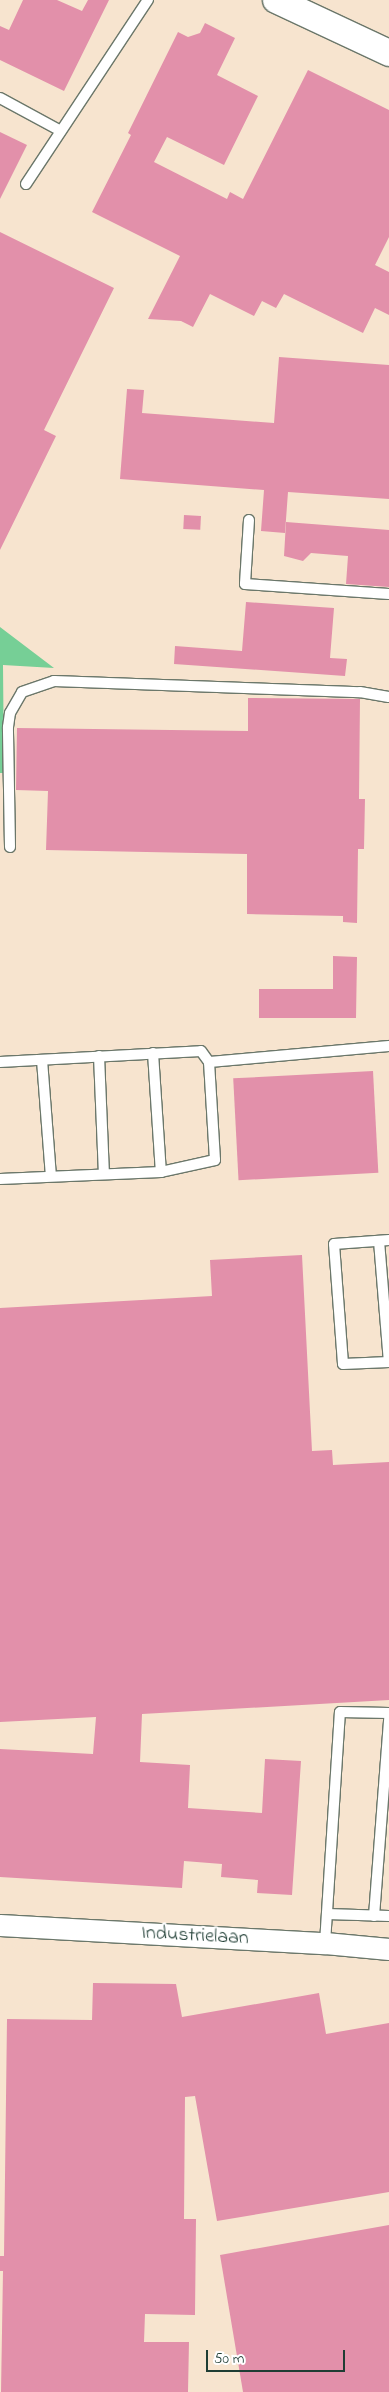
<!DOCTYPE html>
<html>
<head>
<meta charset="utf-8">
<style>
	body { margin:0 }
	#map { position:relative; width:389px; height:2392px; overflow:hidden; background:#f7e4cf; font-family:"Indie Flower",sans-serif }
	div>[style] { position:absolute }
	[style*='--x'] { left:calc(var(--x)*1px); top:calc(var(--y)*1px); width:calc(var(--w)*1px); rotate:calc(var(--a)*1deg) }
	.green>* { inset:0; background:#76cf96 }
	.building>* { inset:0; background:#e290aa; transform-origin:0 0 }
	.roads { filter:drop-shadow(1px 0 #6b776a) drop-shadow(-1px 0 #6b776a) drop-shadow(0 1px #6b776a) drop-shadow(0 -1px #6b776a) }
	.service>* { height:10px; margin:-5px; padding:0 5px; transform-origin:5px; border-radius:5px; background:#fff }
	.minor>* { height:21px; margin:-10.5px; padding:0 10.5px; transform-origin:10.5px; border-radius:10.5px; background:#fff }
	.tertiary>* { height:26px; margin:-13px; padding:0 13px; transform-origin:13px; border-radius:13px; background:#fff }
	span { translate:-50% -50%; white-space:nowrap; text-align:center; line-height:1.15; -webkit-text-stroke:4px #fff; paint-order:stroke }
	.street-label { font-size:20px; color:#1f3d34 }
	.scale { position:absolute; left:206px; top:2350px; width:139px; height:22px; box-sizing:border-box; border:2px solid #1f3d34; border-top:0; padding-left:6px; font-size:15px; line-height:18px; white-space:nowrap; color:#1f3d34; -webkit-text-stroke:4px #fff; paint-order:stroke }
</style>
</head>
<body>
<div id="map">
	<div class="green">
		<i style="clip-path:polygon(0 627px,54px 668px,3px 665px,4px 773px,0 773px)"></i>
	</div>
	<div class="building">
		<i style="clip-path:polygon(23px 0,57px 0,82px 11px,88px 0,109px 0,64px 91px,0 60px,0 26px,9px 30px)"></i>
		<i style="clip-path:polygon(205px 23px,235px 38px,217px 75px,258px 96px,224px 165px,167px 137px,154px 162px,227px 199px,230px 192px,243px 199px,308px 70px,389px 110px,389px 237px,375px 265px,389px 272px,389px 315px,375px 308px,363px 333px,284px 294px,276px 308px,262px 301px,254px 316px,210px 294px,193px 327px,181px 321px,148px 319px,180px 256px,92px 212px,131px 135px,128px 133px,178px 32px,188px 37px,200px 33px)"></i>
		<i style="clip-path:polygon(0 132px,27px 145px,0 199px)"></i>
		<i style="clip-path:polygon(0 232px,114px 288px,44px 430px,56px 436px,0 550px)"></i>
		<i style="clip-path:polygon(279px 357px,389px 365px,389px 499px,288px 492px,285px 533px,261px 531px,264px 490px,120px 479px,127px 389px,144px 390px,142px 413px,274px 423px)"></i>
		<i style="left:184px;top:515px;width:17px;height:14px;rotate:3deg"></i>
		<i style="clip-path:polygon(286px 522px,389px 530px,389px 587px,346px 584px,348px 556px,311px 553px,303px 561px,284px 556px)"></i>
		<i style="clip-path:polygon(246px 602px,334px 608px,330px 658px,347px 659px,345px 676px,174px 664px,175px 646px,242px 651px)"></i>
		<i style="clip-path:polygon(248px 698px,360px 699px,359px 799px,365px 799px,364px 849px,358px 849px,357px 923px,343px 922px,343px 916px,247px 914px,247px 854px,46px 850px,48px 791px,16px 790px,17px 728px,248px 731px)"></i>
		<i style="clip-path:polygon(333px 956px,357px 957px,356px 1018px,259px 1018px,259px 989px,333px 989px)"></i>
		<i style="left:373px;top:1071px;width:102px;height:140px;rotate:87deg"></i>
		<i style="clip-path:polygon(302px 1255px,312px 1451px,332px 1450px,333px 1465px,389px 1462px,389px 1700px,142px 1714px,140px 1762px,190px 1765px,188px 1808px,262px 1813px,265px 1759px,301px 1761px,292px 1895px,257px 1893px,258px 1880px,221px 1877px,222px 1864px,184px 1861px,182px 1888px,0 1877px,0 1749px,93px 1754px,96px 1717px,0 1722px,0 1308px,212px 1296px,210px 1260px)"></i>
		<i style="clip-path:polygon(93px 1983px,176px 1984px,182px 2017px,319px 1993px,326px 2034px,389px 2023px,389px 2192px,217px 2221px,195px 2096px,185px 2097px,184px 2219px,196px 2219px,195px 2315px,145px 2314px,144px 2342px,189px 2342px,188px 2392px,1px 2392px,3px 2271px,0 2271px,0 2256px,4px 2256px,7px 2019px,92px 2020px)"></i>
		<i style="clip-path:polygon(389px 2225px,389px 2392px,243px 2392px,220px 2255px)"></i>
	</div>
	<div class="roads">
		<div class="service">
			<i style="--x:0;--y:98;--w:69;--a:28.4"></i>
			<i style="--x:26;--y:184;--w:221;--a:-56.5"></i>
			<i style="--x:249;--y:520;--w:64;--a:93.6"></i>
			<i style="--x:245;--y:584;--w:144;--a:4"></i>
			<i style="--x:10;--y:847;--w:120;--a:-91"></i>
			<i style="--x:8;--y:727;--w:14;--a:-82"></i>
			<i style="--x:10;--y:713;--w:24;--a:-60"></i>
			<i style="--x:22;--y:692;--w:34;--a:-19"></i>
			<i style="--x:54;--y:681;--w:306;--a:2.1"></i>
			<i style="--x:360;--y:692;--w:29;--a:10"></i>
			<i style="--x:153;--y:1053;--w:119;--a:86.2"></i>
			<i style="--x:99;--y:1056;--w:118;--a:87.6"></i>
			<i style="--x:42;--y:1060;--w:116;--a:85.6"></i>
			<i style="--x:0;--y:1062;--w:201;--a:-3.1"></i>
			<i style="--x:201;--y:1051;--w:14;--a:54"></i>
			<i style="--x:209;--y:1062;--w:98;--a:86.5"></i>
			<i style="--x:215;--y:1160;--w:55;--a:167.5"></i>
			<i style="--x:161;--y:1172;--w:161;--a:177.5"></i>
			<i style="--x:209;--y:1062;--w:181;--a:-5.1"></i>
			<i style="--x:389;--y:1240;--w:55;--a:175.8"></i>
			<i style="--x:334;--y:1244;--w:120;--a:85.7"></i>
			<i style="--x:343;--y:1364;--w:46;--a:-2.5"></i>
			<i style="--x:379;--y:1241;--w:121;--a:85.3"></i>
			<i style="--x:327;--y:1914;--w:62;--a:1.8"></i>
			<i style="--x:374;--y:1916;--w:198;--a:-85.6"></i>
			<i style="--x:325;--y:1943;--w:231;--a:-86.3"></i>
			<i style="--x:340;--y:1712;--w:49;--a:1.2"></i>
		</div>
		<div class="minor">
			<i style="--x:0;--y:1925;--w:325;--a:3.2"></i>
			<i style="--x:325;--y:1943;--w:64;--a:5.4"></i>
		</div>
		<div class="tertiary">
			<i style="--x:276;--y:0;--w:125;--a:25.1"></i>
		</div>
	</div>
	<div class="street-label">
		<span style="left:195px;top:1936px;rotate:3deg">Industrielaan</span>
	</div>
	<div class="scale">50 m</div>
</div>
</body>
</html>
